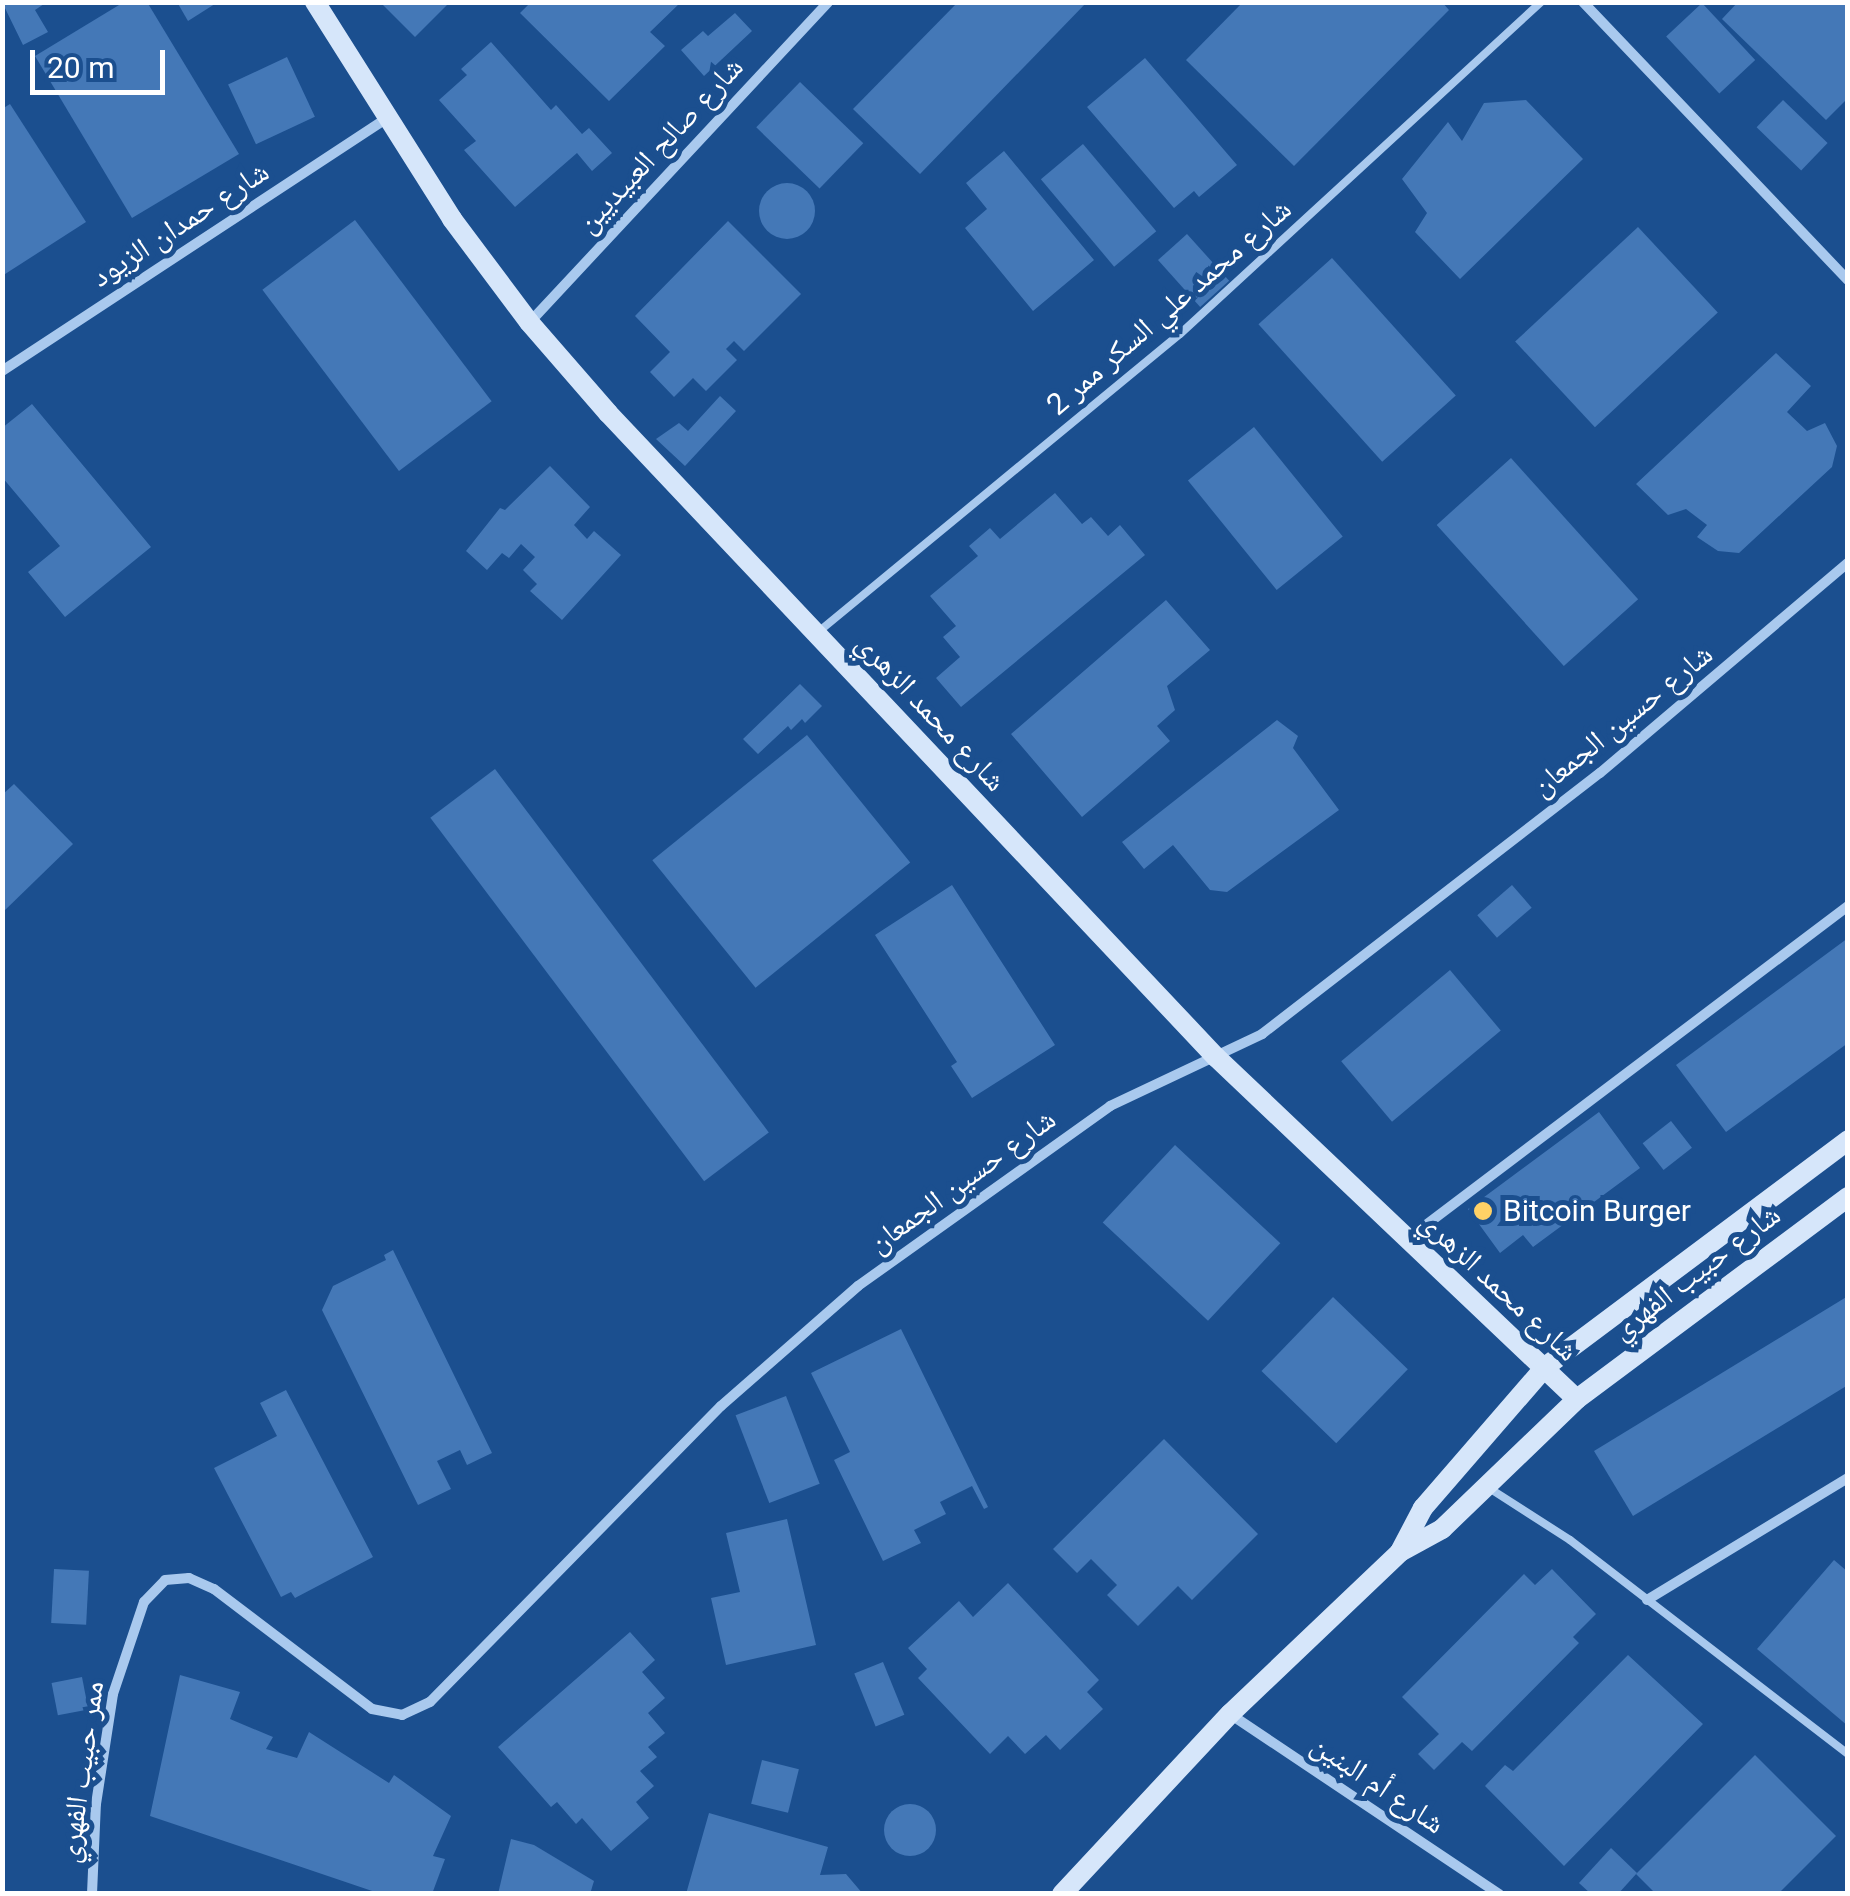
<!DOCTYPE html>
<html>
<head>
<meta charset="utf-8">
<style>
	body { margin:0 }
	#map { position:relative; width:1850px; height:1896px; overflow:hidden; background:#1b4f8f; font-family:Roboto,"Noto Naskh Arabic",sans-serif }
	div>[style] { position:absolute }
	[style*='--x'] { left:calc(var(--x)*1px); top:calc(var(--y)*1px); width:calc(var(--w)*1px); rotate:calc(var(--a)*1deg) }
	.building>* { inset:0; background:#4478b7; transform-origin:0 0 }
	.round { border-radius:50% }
	.lane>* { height:8px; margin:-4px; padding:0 4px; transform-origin:4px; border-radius:4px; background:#a9c9ee }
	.street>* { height:10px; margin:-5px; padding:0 5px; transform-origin:5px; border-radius:5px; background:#a9c9ee }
	.secondary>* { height:20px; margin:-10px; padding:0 10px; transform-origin:10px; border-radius:10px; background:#d6e6fa }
	.dots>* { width:28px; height:28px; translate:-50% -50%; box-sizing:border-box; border:5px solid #1b4f8f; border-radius:50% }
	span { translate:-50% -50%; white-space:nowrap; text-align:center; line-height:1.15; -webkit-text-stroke:10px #1b4f8f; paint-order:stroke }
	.street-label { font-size:30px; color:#fff }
	.poi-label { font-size:30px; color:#fff }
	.left { translate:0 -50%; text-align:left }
	.frame { position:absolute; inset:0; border:5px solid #fff; pointer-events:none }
	.scale { position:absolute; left:30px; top:50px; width:135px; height:45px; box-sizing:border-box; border:5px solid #fff; border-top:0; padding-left:12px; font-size:30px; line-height:35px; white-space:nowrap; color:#fff; -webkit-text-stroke:8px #1b4f8f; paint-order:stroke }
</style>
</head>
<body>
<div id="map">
	<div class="building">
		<i style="clip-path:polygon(2px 2px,47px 2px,35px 10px,48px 32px,23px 45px)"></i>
		<i style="clip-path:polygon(124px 2px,147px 2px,239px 154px,132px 218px,35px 56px)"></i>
		<i style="clip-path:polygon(177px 2px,218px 2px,188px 21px)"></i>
		<i style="clip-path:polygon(380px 2px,450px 2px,415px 37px)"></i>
		<i style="clip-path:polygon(531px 2px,681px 2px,650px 32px,665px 46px,609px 101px,520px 13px)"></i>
		<i style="clip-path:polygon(958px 2px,1087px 2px,920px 174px,853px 109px)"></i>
		<i style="clip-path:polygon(1243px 2px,1442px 2px,1449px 10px,1294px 166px,1186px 60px)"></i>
		<i style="clip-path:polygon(1738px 2px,1848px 2px,1848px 98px,1826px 120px,1722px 19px)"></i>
		<i style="left:1702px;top:3px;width:78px;height:49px;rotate:47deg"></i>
		<i style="clip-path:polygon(735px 13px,752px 31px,704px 76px,681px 50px,703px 31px,708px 36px)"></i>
		<i style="clip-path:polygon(491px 42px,551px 110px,556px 105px,582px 134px,589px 128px,612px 153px,592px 171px,577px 153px,515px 207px,464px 150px,476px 141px,439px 100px,467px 75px,461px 69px)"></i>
		<i style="left:287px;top:57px;width:66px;height:65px;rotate:65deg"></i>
		<i style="clip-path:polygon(1145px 58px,1237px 165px,1199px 197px,1194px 191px,1174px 208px,1087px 107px)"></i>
		<i style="left:800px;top:82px;width:88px;height:63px;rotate:44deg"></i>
		<i style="clip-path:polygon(1526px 100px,1583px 159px,1460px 279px,1415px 232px,1427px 213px,1402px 179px,1448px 122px,1462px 141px,1484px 103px)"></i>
		<i style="left:1783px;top:100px;width:62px;height:38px;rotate:44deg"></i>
		<i style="clip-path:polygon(10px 104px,86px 222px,2px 276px,2px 109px)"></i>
		<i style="left:1083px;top:144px;width:114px;height:55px;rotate:50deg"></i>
		<i style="clip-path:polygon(1004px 151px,1094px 260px,1033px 311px,965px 228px,987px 209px,966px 183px)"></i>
		<i class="round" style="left:759px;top:183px;width:56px;height:56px"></i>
		<i style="left:355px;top:220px;width:227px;height:116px;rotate:53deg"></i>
		<i style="clip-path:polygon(728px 221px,801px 294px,744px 351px,734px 341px,726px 349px,737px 360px,706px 391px,693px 378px,674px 397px,650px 372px,670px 352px,635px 316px)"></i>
		<i style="left:1638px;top:227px;width:117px;height:168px;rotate:47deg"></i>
		<i style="left:1187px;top:234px;width:63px;height:39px;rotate:48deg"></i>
		<i style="left:1332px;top:258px;width:185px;height:99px;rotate:48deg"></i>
		<i style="clip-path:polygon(1776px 353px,1811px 386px,1787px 412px,1807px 431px,1825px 423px,1837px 446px,1832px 467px,1739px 553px,1718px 551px,1697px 537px,1707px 525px,1686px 509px,1668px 515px,1636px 484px)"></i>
		<i style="clip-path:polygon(720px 396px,736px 411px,685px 466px,656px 439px,679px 423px,688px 431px)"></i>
		<i style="clip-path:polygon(32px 404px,151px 547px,65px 617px,28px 572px,60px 546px,2px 477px,2px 428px)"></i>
		<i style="left:1254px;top:427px;width:141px;height:85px;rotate:51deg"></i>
		<i style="left:1511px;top:458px;width:190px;height:100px;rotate:48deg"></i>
		<i style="clip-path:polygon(550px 466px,590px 507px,574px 525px,587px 539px,594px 531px,621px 555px,562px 620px,530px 591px,537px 584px,523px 570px,535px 557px,521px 544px,509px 558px,502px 553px,487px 570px,466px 551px,500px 508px,505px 510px)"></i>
		<i style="clip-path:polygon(1055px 493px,1082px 524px,1091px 517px,1108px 536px,1120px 525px,1145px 555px,961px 707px,936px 678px,960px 657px,943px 637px,956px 626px,930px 596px,978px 556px,969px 546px,990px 528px,1000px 539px)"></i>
		<i style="clip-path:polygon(1166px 600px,1210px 650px,1167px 686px,1175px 710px,1157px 726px,1170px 741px,1082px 817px,1011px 734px)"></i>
		<i style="clip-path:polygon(800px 684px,822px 706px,805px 723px,802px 719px,791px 730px,788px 726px,758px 754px,743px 739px)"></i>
		<i style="clip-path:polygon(1277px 720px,1298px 736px,1293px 748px,1339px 810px,1227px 892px,1210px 890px,1173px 845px,1144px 869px,1122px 842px)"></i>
		<i style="left:807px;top:735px;width:164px;height:199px;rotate:51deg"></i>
		<i style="left:495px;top:769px;width:455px;height:81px;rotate:53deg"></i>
		<i style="clip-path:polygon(14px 784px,73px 844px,2px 913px,2px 795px)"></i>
		<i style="clip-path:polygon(952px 885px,1055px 1045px,972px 1098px,951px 1066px,957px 1062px,875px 935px)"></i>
		<i style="left:1512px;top:885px;width:30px;height:46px;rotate:49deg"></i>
		<i style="clip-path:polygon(1848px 938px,1848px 1043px,1726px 1132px,1676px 1065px)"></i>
		<i style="left:1450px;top:970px;width:79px;height:142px;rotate:50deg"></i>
		<i style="clip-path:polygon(1599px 1112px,1640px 1168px,1533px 1247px,1523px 1235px,1500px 1253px,1468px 1209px)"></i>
		<i style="left:1671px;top:1121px;width:34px;height:36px;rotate:52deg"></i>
		<i style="left:1175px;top:1145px;width:144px;height:106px;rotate:43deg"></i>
		<i style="clip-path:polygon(393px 1250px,492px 1453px,467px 1465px,460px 1450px,437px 1461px,451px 1489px,418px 1505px,322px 1310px,333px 1286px,386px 1260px,384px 1255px)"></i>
		<i style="clip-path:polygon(1848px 1296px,1848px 1385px,1633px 1516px,1594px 1451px)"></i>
		<i style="left:1333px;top:1297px;width:104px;height:103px;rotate:44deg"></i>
		<i style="clip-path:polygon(901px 1329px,988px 1507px,984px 1509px,972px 1486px,940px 1502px,946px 1514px,914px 1530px,921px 1543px,883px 1561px,834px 1460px,850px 1452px,811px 1373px)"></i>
		<i style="clip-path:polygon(286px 1390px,373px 1557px,295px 1598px,291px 1592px,281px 1597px,214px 1468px,277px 1436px,260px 1403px)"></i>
		<i style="left:786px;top:1396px;width:94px;height:54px;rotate:69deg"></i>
		<i style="clip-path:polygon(1164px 1439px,1258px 1534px,1192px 1600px,1178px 1586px,1138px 1626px,1107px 1595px,1117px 1585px,1091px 1559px,1077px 1573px,1053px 1549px)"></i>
		<i style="clip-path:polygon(787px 1519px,816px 1645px,726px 1665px,711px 1598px,740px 1592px,726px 1533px)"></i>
		<i style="clip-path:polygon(1834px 1560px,1848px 1572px,1848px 1726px,1757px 1649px)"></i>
		<i style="left:54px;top:1569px;width:35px;height:54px;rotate:3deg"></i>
		<i style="clip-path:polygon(1552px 1569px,1596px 1614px,1573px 1637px,1579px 1643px,1472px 1751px,1462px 1742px,1434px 1770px,1418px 1754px,1439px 1734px,1402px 1697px,1524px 1574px,1535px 1585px)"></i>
		<i style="clip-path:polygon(1008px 1583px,1099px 1680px,1087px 1692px,1103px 1709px,1060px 1750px,1046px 1735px,1025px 1754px,1008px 1736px,990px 1754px,918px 1678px,927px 1669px,908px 1648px,959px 1601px,973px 1617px)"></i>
		<i style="clip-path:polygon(630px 1632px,655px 1660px,642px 1672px,665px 1698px,648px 1713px,665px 1733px,648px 1747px,657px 1757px,640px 1771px,654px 1786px,636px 1802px,649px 1818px,611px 1851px,582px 1818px,576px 1824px,557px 1802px,551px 1807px,498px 1747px)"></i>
		<i style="clip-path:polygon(1628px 1655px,1703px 1724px,1564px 1866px,1485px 1786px,1505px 1765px,1513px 1771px)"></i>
		<i style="left:883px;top:1662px;width:57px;height:31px;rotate:68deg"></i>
		<i style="clip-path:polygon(180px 1675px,240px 1692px,230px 1719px,273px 1737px,266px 1749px,297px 1758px,309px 1732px,389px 1783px,394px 1775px,451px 1816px,433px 1856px,445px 1859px,432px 1894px,381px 1894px,150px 1816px)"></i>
		<i style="left:82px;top:1677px;width:33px;height:31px;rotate:79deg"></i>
		<i style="clip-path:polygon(1755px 1755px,1836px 1836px,1778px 1894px,1656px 1894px,1636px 1874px)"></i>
		<i style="left:762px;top:1760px;width:38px;height:45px;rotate:14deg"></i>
		<i class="round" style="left:884px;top:1804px;width:52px;height:52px"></i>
		<i style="clip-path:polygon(709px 1813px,828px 1847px,820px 1875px,846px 1874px,863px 1894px,686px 1894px)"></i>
		<i style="clip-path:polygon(511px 1839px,534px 1845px,594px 1881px,590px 1894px,498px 1894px)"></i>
		<i style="clip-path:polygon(1611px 1848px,1637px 1873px,1618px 1894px,1591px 1894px,1579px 1883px)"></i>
	</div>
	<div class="lane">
		<i style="--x:817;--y:633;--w:470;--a:-39.5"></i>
		<i style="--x:1180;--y:334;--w:490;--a:-42.6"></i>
		<i style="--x:1489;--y:1488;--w:96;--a:32.7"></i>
		<i style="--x:1570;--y:1540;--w:351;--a:37.6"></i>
	</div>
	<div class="street">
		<i style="--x:1583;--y:2;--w:384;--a:46.4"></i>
		<i style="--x:530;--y:322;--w:437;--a:-47"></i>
		<i style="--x:2;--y:371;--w:459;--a:-33.3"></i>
		<i style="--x:1406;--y:1240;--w:554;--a:-37.08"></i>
		<i style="--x:1647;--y:1600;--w:235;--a:-31.3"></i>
		<i style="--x:1230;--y:1714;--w:324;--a:33.8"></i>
		<i style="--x:92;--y:1894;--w:90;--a:-87.5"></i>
		<i style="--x:96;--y:1804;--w:111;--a:-81.2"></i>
		<i style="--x:113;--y:1694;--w:97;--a:-71.4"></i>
		<i style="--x:144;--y:1602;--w:30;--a:-46"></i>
		<i style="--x:165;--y:1580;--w:24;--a:-5"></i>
		<i style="--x:189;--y:1578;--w:27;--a:24"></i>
		<i style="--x:214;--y:1589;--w:198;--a:37.2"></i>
		<i style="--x:372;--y:1709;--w:31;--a:11"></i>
		<i style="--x:402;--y:1715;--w:31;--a:-25"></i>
		<i style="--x:430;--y:1702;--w:415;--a:-45.5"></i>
		<i style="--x:721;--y:1406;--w:182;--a:-41.2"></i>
		<i style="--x:858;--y:1286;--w:310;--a:-35.5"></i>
		<i style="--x:1110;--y:1106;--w:168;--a:-25.3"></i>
		<i style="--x:1262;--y:1034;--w:427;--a:-37.7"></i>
		<i style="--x:1600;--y:773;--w:325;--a:-40.3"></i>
	</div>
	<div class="secondary">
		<i style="--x:315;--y:2;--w:257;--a:57.7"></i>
		<i style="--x:452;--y:219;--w:129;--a:53.2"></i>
		<i style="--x:529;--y:322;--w:121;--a:49"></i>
		<i style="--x:608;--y:413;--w:886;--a:46.65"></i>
		<i style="--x:1216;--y:1057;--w:497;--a:43.5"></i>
		<i style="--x:1401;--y:1550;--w:47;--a:-62.4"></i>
		<i style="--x:1423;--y:1508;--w:186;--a:-49.1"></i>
		<i style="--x:1545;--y:1367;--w:379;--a:-36.8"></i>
		<i style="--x:1062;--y:1894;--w:246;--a:-47"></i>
		<i style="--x:1230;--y:1714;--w:235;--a:-43.6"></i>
		<i style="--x:1400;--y:1552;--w:48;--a:-28.7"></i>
		<i style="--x:1442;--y:1529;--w:187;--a:-43.9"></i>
		<i style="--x:1577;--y:1399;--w:338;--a:-36.7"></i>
	</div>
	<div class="dots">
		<i style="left:1483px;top:1211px;background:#ffd166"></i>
	</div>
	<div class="street-label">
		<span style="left:660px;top:145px;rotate:-47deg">شارع صالح العبيديين</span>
		<span style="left:180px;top:224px;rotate:-33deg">شارع حمدان الزيود</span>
		<span style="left:1169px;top:307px;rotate:-41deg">شارع محمد علي السكر ممر 2</span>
		<span style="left:931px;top:712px;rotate:47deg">شارع محمد الزهري</span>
		<span style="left:1622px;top:720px;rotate:-39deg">شارع حسين الجمعان</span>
		<span style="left:962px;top:1181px;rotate:-36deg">شارع حسين الجمعان</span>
		<span style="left:1696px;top:1272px;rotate:-37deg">شارع حبيب الفهري</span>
		<span style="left:1499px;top:1286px;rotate:43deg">شارع محمد الزهري</span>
		<span style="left:81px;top:1772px;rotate:-82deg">ممر حبيب الفهري</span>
		<span style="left:1378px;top:1784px;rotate:34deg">شارع أم البنين</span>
	</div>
	<div class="poi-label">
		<span class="left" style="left:1503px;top:1211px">Bitcoin Burger</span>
	</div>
	<div class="frame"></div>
	<div class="scale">20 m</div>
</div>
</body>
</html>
